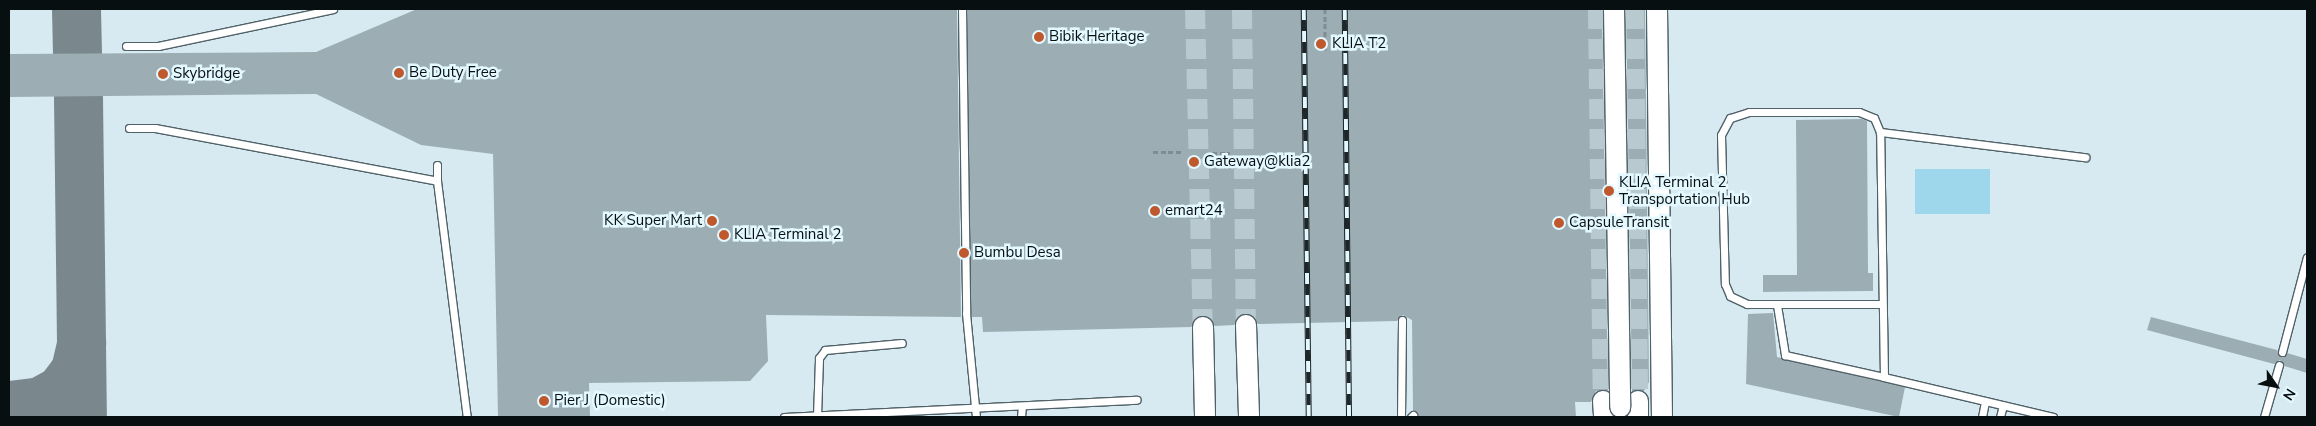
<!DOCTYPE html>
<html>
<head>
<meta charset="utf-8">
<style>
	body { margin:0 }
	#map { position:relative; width:2316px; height:426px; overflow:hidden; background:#d7eaf2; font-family:"Nunito Sans",sans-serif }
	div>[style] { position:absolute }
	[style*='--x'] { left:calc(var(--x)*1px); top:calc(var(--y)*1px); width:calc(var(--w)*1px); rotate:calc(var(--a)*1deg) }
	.green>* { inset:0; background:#9ed7eb; transform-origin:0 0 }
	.taxiway>* { height:49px; margin:-24.5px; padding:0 24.5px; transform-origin:24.5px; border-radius:24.5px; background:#7a888d }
	.building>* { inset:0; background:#9caeb4 }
	.secondary-tunnel>* { height:20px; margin-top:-10px; transform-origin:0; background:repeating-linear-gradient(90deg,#b8c9d0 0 20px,transparent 0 30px) }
	.path>* { height:3px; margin-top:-1.5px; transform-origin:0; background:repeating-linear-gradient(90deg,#7f8d93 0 5px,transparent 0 7.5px) }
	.roads { filter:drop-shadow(1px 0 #506167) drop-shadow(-1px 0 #506167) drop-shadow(0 1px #506167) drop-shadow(0 -1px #506167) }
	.service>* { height:7px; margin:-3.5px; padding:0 3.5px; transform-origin:3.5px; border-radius:3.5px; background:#fff }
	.secondary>* { height:20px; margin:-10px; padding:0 10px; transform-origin:10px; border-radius:10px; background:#fff }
	.rail>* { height:5.5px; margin-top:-2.75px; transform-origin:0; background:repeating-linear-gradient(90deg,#e4f8ff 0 11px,#1d2628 0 22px); box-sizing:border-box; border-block:1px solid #1d2628 }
	.bridges { filter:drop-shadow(1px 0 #506167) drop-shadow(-1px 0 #506167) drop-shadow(0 1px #506167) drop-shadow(0 -1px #506167) }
	.secondary-bridge>* { height:20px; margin:-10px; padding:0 10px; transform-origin:10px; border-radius:10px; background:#fff }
	.dots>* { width:14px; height:14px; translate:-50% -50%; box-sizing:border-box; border:2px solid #e4f8ff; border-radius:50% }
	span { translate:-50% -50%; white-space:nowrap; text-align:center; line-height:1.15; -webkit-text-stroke:5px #e4f8ff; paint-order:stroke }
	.poi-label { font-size:15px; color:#080f11 }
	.left { translate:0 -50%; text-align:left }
	.right { translate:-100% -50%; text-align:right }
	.frame { position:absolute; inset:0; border:10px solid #080f11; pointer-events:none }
	.north { position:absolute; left:2251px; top:361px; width:50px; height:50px; -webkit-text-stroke:4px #e4f8ff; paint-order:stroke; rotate:123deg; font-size:14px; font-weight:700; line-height:20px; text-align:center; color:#080f11 }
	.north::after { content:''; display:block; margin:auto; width:18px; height:22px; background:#080f11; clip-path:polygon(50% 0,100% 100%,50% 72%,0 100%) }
</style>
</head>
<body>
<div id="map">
	<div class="green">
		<i style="left:1990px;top:169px;width:45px;height:75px;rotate:90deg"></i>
	</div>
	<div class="taxiway">
		<i style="--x:76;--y:9;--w:45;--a:88.7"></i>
		<i style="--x:78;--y:97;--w:320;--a:89.3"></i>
		<i style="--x:9;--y:405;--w:31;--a:-7"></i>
		<i style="--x:40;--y:401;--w:23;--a:-29"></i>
		<i style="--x:60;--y:390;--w:25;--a:-53"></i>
		<i style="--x:75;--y:370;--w:28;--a:-77"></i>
	</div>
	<div class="building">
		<i style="clip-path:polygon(417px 9px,957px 9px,961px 317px,766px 315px,768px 361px,750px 381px,589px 383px,590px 417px,498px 417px,493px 154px,421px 145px,316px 94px,9px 97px,9px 54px,316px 52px)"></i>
		<i style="clip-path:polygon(967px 9px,1602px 9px,1608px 390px,1596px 391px,1591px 402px,1575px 402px,1576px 417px,1418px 417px,1413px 410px,1412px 320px,1403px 315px,1397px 321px,1258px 324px,1245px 313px,1234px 325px,1215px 326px,1202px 315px,1191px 327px,983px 332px,982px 317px,972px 317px,971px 313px)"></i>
		<i style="clip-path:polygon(1626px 9px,1645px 9px,1649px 382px,1644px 391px,1632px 391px)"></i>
		<i style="clip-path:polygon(1862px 119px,1867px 121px,1868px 273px,1873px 273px,1873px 291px,1763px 292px,1763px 275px,1797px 275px,1796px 120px)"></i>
		<i style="clip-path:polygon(1773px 313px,1777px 357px,1905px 387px,1899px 417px,1746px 384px,1748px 314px)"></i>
		<i style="clip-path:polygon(2151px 317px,2277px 350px,2281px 357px,2287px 353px,2307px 359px,2307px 373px,2284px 366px,2280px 360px,2274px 364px,2147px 330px)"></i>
	</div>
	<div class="secondary-tunnel">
		<i style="--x:1195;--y:9;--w:318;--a:88.6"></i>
		<i style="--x:1242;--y:9;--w:316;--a:89.3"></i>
		<i style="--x:1598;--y:9;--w:392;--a:89.3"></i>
		<i style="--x:1634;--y:9;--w:392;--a:89.4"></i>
	</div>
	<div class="path">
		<i style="--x:1325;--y:9;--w:41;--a:90"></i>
		<i style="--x:1153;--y:152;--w:28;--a:0"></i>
		<i style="--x:1212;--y:153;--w:18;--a:0"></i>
	</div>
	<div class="roads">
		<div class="service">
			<i style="--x:962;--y:9;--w:304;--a:89.2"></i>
			<i style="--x:966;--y:313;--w:104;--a:84.5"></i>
			<i style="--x:126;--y:46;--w:32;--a:0"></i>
			<i style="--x:158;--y:46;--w:179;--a:-11.9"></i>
			<i style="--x:129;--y:128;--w:26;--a:0"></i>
			<i style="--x:155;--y:128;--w:287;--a:10.6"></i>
			<i style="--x:437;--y:181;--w:238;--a:82.8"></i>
			<i style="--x:1880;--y:132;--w:15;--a:-113"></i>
			<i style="--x:1874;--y:118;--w:16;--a:-158"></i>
			<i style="--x:1859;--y:112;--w:110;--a:180"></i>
			<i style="--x:1749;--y:112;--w:20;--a:162"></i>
			<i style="--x:1730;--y:118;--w:19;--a:118"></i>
			<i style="--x:1721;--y:135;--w:149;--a:88.5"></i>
			<i style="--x:1725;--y:284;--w:13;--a:67"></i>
			<i style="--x:1730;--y:296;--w:19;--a:25"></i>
			<i style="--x:1747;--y:304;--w:135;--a:0"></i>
			<i style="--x:437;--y:165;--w:16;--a:90"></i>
			<i style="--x:1777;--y:305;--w:51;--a:80.9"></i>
			<i style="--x:1785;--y:355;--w:101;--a:12.5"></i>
			<i style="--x:2282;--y:352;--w:98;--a:-75.3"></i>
			<i style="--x:817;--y:416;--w:58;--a:-88"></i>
			<i style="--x:819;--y:358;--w:10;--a:-53"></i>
			<i style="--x:825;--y:350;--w:77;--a:-5.2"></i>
			<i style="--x:784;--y:417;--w:353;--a:-2.8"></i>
			<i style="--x:1021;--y:417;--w:11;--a:-85"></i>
			<i style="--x:1401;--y:417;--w:97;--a:-89.4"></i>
			<i style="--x:1411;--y:417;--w:3;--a:-45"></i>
			<i style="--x:1982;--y:417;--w:16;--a:-79"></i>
			<i style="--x:2000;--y:417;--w:12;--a:-76"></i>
			<i style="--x:2053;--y:417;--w:174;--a:-166.7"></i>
			<i style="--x:1884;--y:377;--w:245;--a:-90.9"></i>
			<i style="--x:1880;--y:132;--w:207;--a:7"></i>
			<i style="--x:2264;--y:417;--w:54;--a:-73.9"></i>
		</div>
		<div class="secondary">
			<i style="--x:1657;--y:9;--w:408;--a:89.3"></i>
			<i style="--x:1246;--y:325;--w:92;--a:88.1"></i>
			<i style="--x:1203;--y:327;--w:90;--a:88.7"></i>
			<i style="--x:1603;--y:401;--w:16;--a:86"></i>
			<i style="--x:1638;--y:401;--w:16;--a:90"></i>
		</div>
	</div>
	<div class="rail">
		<i style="--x:1304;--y:9;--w:408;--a:89.3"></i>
		<i style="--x:1345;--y:9;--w:408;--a:89.4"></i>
	</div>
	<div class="bridges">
		<div class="secondary-bridge">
			<i style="--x:1614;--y:9;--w:398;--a:89.1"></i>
		</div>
	</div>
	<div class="dots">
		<i style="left:1039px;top:37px;background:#bf582c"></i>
		<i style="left:1321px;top:44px;background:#bf582c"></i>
		<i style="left:399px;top:73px;background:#bf582c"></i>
		<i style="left:163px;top:74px;background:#bf582c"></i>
		<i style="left:1194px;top:162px;background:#bf582c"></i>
		<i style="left:1609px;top:191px;background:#bf582c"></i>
		<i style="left:1155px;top:211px;background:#bf582c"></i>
		<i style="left:712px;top:221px;background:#bf582c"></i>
		<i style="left:1559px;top:223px;background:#bf582c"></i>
		<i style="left:724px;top:235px;background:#bf582c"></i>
		<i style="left:964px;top:253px;background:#bf582c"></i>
		<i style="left:544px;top:401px;background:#bf582c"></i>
	</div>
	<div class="poi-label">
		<span class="left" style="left:1049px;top:37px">Bibik Heritage</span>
		<span class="left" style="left:1332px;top:44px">KLIA T2</span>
		<span class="left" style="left:409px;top:73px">Be Duty Free</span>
		<span class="left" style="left:173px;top:74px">Skybridge</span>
		<span class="left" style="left:1204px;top:162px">Gateway@klia2</span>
		<span class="left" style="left:1619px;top:191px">KLIA Terminal 2<br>Transportation Hub</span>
		<span class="left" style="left:1165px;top:211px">emart24</span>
		<span class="right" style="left:702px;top:221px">KK Super Mart</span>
		<span class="left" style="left:1569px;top:223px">CapsuleTransit</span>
		<span class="left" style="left:734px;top:235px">KLIA Terminal 2</span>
		<span class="left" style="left:974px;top:253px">Bumbu Desa</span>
		<span class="left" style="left:554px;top:401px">Pier J (Domestic)</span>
	</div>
	<div class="frame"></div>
	<div class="north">N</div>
</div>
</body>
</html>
